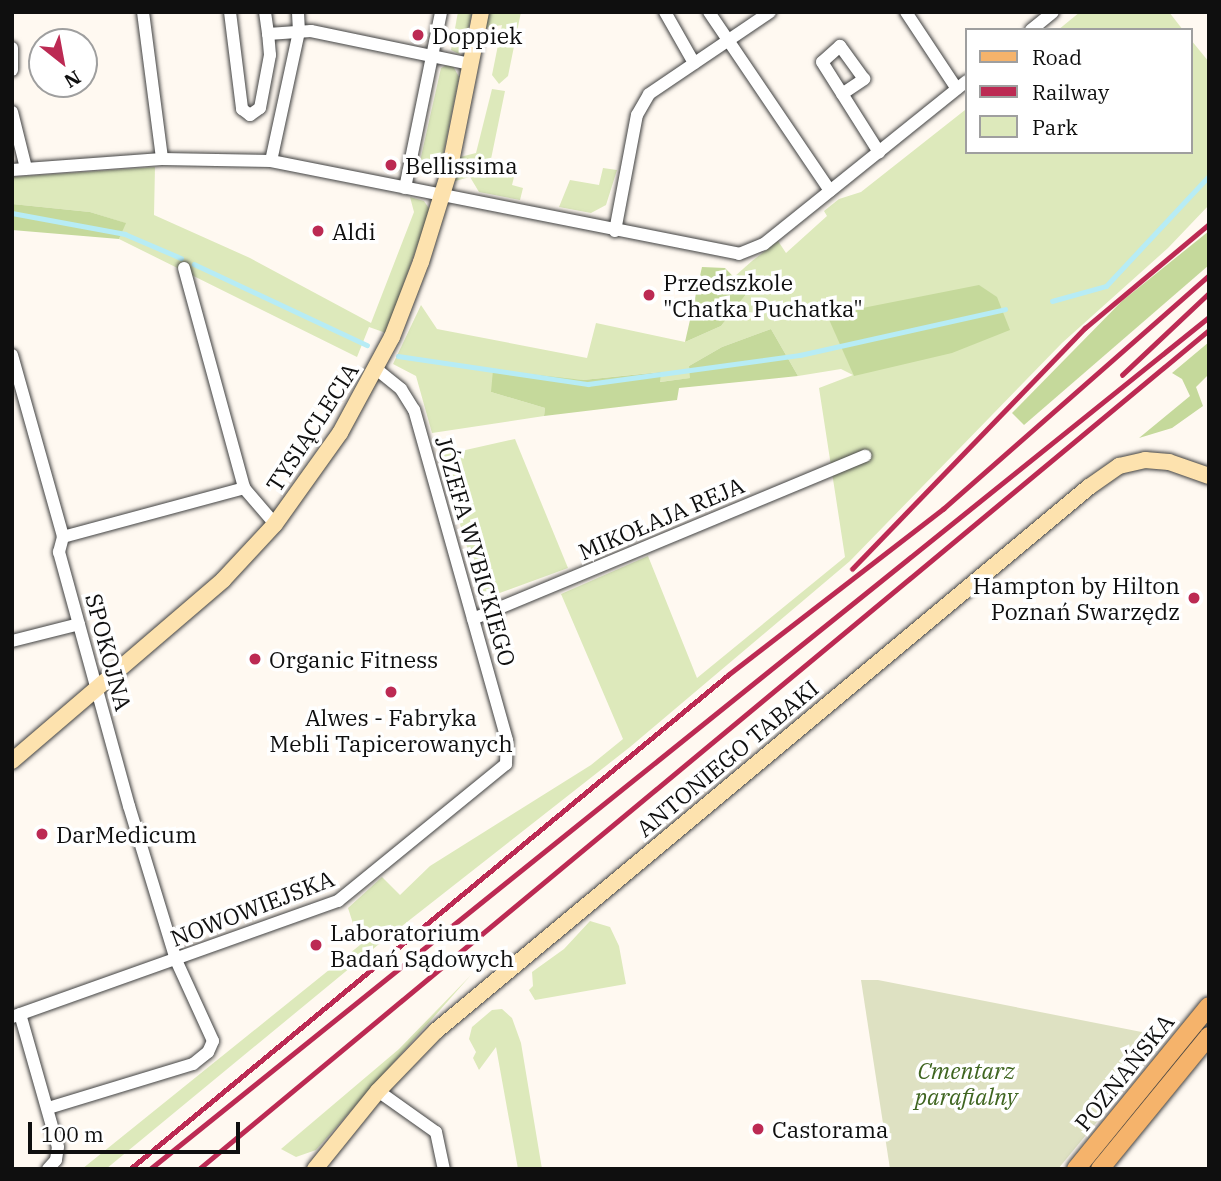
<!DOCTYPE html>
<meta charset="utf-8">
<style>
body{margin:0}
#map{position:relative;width:1221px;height:1181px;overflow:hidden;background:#fff9f1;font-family:"IBM Plex Serif",serif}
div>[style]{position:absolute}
.green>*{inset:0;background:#dde9bb}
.forest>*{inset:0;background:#c5d99b}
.cemetery>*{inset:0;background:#dee1c2}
.stream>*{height:4.5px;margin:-2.25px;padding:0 2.25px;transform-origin:2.25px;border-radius:2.25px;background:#b7ecf5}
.roads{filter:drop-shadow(0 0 2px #424242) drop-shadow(0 0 2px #424242)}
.street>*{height:12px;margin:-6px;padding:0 6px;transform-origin:6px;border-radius:6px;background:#fff}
.secondary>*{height:16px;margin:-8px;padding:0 8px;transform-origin:8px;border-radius:8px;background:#fde2ae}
.primary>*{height:18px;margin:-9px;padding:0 9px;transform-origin:9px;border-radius:9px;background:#f5b36b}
.rail>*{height:4.5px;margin:-2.25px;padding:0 2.25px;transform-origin:2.25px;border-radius:2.25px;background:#bc2a53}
.dots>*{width:19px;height:19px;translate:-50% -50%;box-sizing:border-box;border:4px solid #fff;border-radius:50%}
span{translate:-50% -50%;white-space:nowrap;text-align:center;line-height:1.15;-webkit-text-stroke:7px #fff;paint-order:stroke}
.poi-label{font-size:23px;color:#0f0f0f}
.left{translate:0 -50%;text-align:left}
.right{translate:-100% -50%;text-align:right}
.street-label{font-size:23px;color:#0f0f0f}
.park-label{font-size:23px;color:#3f6520;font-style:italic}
.frame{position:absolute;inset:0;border:14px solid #0f0f0f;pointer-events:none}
.legend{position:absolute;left:965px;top:28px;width:228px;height:126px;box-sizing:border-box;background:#fff;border:2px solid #9f9f9f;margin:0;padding:9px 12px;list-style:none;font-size:21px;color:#0f0f0f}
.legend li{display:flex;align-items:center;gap:14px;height:35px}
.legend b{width:35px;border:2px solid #9f9f9f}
.north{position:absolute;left:28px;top:28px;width:70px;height:70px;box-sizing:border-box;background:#fff;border:2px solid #9f9f9f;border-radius:50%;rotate:149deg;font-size:19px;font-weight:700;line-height:28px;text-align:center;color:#0f0f0f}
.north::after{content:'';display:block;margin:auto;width:24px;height:32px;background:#bc2a53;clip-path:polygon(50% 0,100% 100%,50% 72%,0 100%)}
.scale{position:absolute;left:28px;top:1122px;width:212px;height:32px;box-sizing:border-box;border:4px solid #0f0f0f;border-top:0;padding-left:9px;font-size:21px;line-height:24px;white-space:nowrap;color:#0f0f0f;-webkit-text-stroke:5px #fff;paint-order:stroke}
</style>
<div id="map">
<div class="green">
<div style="clip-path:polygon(458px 12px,472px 12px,464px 49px,459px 54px,451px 50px)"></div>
<div style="clip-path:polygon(489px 12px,521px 12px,508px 76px,499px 84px,492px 75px,502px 25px,485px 28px)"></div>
<div style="clip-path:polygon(1080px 12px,1169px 12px,1183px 30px,1058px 30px)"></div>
<div style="clip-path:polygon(1191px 40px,1209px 62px,1209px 205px,1168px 248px,1062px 343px,850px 561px,630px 747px,379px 944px,106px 1169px,82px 1169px,360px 945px,348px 908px,382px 877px,400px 895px,430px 866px,591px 765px,623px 739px,561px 594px,648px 556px,697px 678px,845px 557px,819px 388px,853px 375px,841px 369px,798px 376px,771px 329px,722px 347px,689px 366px,691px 378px,659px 382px,660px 372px,583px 380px,547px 378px,491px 392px,545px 408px,544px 416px,432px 433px,416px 376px,393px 364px,421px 305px,437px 329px,587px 358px,596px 323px,685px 342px,721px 326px,748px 292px,734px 277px,752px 261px,778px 241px,786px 253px,827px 216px,824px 211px,839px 199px,861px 192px,965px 110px,967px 102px,967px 152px,1191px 152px)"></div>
<div style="clip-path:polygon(447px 65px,453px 66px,459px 77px,440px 170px,423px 175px,418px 170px,441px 68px)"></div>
<div style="clip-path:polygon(492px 89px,505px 91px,491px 159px,517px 165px,512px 185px,523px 188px,520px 200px,479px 192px,470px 177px,455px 181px,460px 157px,476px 153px)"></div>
<div style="clip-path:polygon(155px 167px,154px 215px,250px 258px,371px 323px,414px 212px,410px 197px,424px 201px,430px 210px,386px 333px,369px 327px,357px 357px,119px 239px,125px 223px,90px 212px,12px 204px,12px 177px)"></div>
<div style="clip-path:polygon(603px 168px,617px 170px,606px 205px,591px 213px,559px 207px,570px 180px,599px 185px)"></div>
<div style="clip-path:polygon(515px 439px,568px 568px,483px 599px,439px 456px)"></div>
<div style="clip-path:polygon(590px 921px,610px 927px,619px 946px,626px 984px,535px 1000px,529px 990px,533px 986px,532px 972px,564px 949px)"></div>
<div style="clip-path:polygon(471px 975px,316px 1150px,296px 1157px,281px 1149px,399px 1049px)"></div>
<div style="clip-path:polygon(502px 1009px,512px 1018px,521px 1043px,542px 1169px,518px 1169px,496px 1047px,479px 1070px,473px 1058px,476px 1052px,469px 1039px,472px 1027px,492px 1010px)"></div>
</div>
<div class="forest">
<div style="clip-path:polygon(12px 204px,90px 212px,126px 223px,119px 239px,12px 230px)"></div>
<div style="clip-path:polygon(1209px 231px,1209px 265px,1024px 425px,1012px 413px,1122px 301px)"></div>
<div style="clip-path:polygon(702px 267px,725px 268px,748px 292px,721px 326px,685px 342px)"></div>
<div style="clip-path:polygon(979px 285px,997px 297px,1010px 330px,952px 353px,854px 376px,827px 315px)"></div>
<div style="clip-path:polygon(771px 329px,798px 376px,679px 388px,677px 400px,544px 416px,545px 408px,491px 392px,493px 370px,583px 380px,661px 372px,660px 382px,690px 378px,689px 366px,722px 347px)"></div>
<div style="clip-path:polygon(1209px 342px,1209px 374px,1196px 387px,1203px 406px,1172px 428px,1139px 438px,1190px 396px,1182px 379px,1172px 373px)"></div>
</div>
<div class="cemetery">
<div style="clip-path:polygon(861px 980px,878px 980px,1167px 1037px,1058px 1169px,890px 1169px)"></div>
</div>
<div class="stream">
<div style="left:12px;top:213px;width:115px;rotate:10.5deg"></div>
<div style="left:125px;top:234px;width:61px;rotate:23.2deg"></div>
<div style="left:194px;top:264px;width:191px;rotate:25.1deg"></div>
<div style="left:1052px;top:301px;width:56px;rotate:-15.5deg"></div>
<div style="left:1106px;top:286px;width:151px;rotate:-46.9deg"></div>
<div style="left:398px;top:356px;width:192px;rotate:8.4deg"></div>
<div style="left:588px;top:384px;width:214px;rotate:-7.8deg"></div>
<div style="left:800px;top:355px;width:210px;rotate:-12.6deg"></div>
</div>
<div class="roads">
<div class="street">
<div style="left:143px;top:12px;width:148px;rotate:82.6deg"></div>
<div style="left:230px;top:12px;width:98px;rotate:82.9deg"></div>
<div style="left:242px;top:109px;width:10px;rotate:37deg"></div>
<div style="left:250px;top:115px;width:12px;rotate:-35deg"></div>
<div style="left:260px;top:108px;width:54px;rotate:-79.3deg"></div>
<div style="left:270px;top:55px;width:21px;rotate:-95deg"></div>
<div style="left:268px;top:34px;width:43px;rotate:-4deg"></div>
<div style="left:311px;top:31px;width:162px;rotate:11.7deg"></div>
<div style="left:265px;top:12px;width:22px;rotate:82deg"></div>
<div style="left:665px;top:12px;width:59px;rotate:60.4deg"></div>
<div style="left:709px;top:12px;width:216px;rotate:55.9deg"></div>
<div style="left:906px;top:12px;width:92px;rotate:56.5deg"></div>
<div style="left:1031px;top:30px;width:28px;rotate:-39deg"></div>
<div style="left:12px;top:48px;width:22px;rotate:90deg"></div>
<div style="left:842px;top:94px;width:27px;rotate:-34deg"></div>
<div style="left:864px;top:79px;width:41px;rotate:-126deg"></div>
<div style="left:840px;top:46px;width:24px;rotate:138deg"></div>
<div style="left:822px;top:62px;width:107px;rotate:57.7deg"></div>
<div style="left:12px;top:112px;width:58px;rotate:76deg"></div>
<div style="left:271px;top:161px;width:132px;rotate:-77.8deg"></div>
<div style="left:299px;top:32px;width:20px;rotate:-93deg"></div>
<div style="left:12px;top:170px;width:150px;rotate:-4.2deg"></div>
<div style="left:162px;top:159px;width:109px;rotate:1.1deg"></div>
<div style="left:271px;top:161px;width:477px;rotate:11.2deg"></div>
<div style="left:739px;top:254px;width:27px;rotate:-22deg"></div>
<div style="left:764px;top:244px;width:260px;rotate:-38.8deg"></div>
<div style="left:405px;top:188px;width:180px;rotate:-78.4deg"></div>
<div style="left:615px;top:231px;width:118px;rotate:-79.3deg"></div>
<div style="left:637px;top:115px;width:24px;rotate:-60deg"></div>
<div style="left:649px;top:94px;width:146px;rotate:-34.1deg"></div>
<div style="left:184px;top:268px;width:228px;rotate:74.7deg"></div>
<div style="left:244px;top:488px;width:48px;rotate:49.3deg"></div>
<div style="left:12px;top:355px;width:189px;rotate:74.3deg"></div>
<div style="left:63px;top:537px;width:16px;rotate:105deg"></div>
<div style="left:59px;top:552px;width:263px;rotate:74.6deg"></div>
<div style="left:129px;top:806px;width:161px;rotate:73deg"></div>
<div style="left:176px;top:960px;width:89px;rotate:65.4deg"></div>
<div style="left:213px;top:1041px;width:12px;rotate:114deg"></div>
<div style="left:208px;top:1052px;width:19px;rotate:141deg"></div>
<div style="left:193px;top:1064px;width:152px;rotate:163.1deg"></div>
<div style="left:63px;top:537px;width:188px;rotate:-15.1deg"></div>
<div style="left:473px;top:619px;width:425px;rotate:-22.6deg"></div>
<div style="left:12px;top:641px;width:69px;rotate:-14.2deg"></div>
<div style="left:20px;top:1014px;width:138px;rotate:74.1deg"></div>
<div style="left:58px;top:1147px;width:13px;rotate:99deg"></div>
<div style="left:56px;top:1160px;width:12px;rotate:132deg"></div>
<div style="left:12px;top:1017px;width:346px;rotate:-19.6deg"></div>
<div style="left:338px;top:901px;width:217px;rotate:-39.2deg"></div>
<div style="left:506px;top:764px;width:24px;rotate:-88deg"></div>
<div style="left:507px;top:740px;width:343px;rotate:-105.7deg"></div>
<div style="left:414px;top:410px;width:25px;rotate:-122deg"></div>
<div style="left:401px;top:389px;width:32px;rotate:-141deg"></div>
<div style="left:378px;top:1091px;width:71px;rotate:35.3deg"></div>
<div style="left:436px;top:1132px;width:38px;rotate:78deg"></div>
</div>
<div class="secondary">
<div style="left:12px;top:761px;width:278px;rotate:-40.6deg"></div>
<div style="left:223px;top:580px;width:76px;rotate:-47.1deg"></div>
<div style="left:275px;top:524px;width:112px;rotate:-54.5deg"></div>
<div style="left:340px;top:433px;width:109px;rotate:-61.6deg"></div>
<div style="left:392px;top:337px;width:80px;rotate:-68.9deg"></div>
<div style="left:421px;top:262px;width:94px;rotate:-72.7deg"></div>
<div style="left:449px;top:172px;width:163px;rotate:-78.7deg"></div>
<div style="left:315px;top:1169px;width:100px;rotate:-51.1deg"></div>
<div style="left:378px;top:1091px;width:83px;rotate:-46deg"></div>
<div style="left:436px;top:1031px;width:850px;rotate:-39.8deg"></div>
<div style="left:1089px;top:487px;width:37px;rotate:-35deg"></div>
<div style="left:1119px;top:466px;width:27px;rotate:-13deg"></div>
<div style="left:1145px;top:460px;width:24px;rotate:5deg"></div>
<div style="left:1169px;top:462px;width:42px;rotate:19.3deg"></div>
</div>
<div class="primary">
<div style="left:1076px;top:1169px;width:210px;rotate:-50.8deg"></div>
<div style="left:1100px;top:1169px;width:172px;rotate:-50.7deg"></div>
</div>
</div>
<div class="rail">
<div style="left:1122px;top:375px;width:120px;rotate:-43.3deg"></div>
<div style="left:852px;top:569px;width:335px;rotate:-46deg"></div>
<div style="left:1085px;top:328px;width:162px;rotate:-40deg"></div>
<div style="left:130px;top:1169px;width:776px;rotate:-39.56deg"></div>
<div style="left:728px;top:675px;width:272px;rotate:-37.7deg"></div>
<div style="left:943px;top:509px;width:354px;rotate:-41.3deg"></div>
<div style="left:150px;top:1169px;width:1359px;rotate:-38.82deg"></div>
<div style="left:199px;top:1169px;width:1313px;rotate:-39.72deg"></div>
</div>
<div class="dots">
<div style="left:418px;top:35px;background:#bc2a53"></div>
<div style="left:391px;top:165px;background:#bc2a53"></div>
<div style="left:318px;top:231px;background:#bc2a53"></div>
<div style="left:649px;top:295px;background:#bc2a53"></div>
<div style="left:1194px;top:598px;background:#bc2a53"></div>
<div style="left:255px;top:659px;background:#bc2a53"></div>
<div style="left:391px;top:692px;background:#bc2a53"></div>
<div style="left:42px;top:834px;background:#bc2a53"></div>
<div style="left:316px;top:945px;background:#bc2a53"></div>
<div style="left:758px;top:1129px;background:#bc2a53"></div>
</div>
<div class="poi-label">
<span class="left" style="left:432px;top:35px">Doppiek</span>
<span class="left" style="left:405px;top:165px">Bellissima</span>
<span class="left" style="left:332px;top:231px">Aldi</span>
<span class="left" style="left:663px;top:295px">Przedszkole<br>"Chatka Puchatka"</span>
<span class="right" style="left:1180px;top:598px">Hampton by Hilton<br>Poznań Swarzędz</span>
<span class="left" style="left:269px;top:659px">Organic Fitness</span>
<span style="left:391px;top:730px">Alwes - Fabryka<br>Mebli Tapicerowanych</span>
<span class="left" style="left:56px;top:834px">DarMedicum</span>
<span class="left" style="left:330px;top:945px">Laboratorium<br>Badań Sądowych</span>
<span class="left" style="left:772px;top:1129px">Castorama</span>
</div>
<div class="street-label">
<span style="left:312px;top:427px;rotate:-57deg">TYSIĄCLECIA</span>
<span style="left:661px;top:518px;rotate:-23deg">MIKOŁAJA REJA</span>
<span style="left:476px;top:551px;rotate:74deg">JÓZEFA WYBICKIEGO</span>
<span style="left:109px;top:652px;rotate:75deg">SPOKOJNA</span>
<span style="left:727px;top:758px;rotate:-40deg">ANTONIEGO TABAKI</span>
<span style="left:252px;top:908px;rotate:-21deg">NOWOWIEJSKA</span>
<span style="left:1124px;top:1072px;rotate:-51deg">POZNAŃSKA</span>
</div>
<div class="park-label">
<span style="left:966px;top:1083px">Cmentarz<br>parafialny</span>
</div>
<div class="frame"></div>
<ul class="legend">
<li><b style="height:9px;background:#f5b36b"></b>Road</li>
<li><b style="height:9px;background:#bc2a53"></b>Railway</li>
<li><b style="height:19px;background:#dde9bb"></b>Park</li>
</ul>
<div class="north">N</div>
<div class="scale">100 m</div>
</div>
